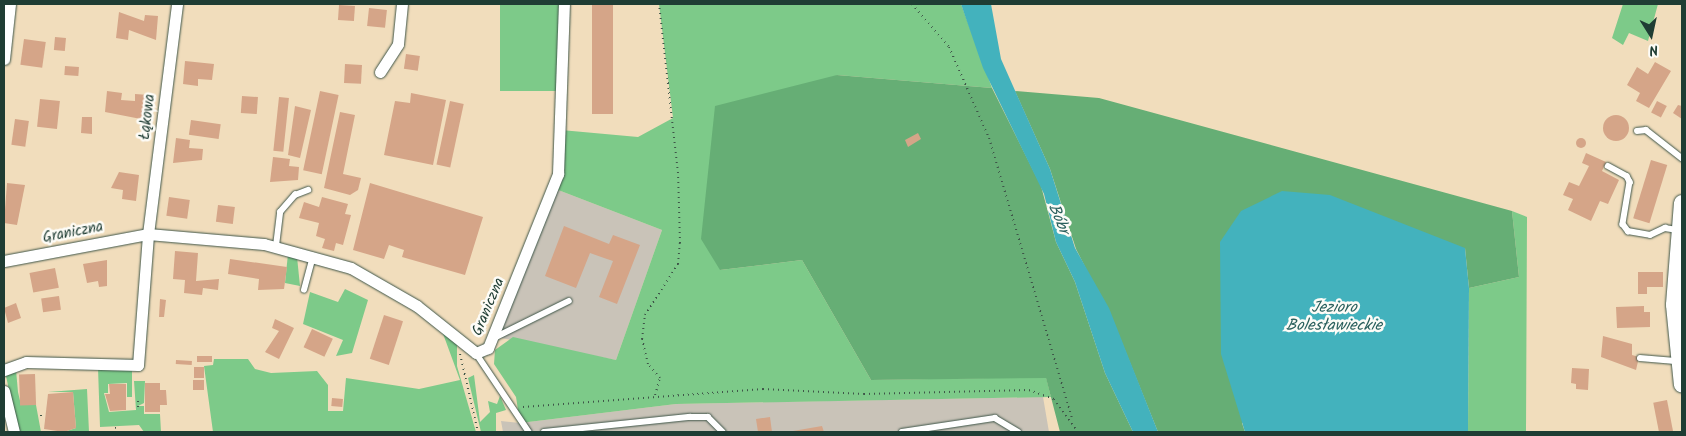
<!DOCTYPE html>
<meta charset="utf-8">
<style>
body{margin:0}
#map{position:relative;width:1686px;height:436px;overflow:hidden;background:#f1ddbc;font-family:Kalam,sans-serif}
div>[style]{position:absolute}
.industrial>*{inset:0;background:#c9c3b8}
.green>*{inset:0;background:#7dca89;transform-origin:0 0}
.forest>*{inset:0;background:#66ae75}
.water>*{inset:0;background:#43b2bd}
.building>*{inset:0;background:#d5a588;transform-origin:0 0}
.round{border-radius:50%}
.path>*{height:2px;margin-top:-1px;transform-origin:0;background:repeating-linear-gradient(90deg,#3e5548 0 1px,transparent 0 5px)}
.roads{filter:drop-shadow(0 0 1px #3e5548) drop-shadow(0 0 1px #3e5548)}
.lane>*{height:5.5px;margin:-2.75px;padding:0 2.75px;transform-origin:2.75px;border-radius:2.75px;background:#fff}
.street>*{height:11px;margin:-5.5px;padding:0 5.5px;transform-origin:5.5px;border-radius:5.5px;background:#fff}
.secondary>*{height:16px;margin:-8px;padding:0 8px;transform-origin:8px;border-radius:8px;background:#fff}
span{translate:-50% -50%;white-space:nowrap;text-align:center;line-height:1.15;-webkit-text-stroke:5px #fdfcf7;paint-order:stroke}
.street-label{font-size:15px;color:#1f3d34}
.water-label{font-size:16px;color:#2a605d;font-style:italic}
.frame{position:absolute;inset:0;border:5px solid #1f3d34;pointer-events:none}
.north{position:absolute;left:1626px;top:10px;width:50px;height:50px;-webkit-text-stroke:4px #fdfcf7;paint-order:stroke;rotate:170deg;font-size:14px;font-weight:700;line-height:20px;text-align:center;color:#1f3d34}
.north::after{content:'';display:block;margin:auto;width:18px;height:22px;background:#1f3d34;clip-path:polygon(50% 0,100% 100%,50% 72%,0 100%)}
</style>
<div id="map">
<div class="industrial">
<div style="clip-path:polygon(553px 188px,662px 230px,616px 360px,496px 337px)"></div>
<div style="clip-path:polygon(1043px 397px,1049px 432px,503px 432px,501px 421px,520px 423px,676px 404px)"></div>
</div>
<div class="green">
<div style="left:500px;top:4px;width:64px;height:87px"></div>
<div style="clip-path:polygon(659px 4px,961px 4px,992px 88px,837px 75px,720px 270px,802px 260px,871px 380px,1046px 377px,1051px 397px,676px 404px,520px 423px,516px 397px,494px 364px,495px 350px,513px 337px,616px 360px,662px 230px,553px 188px,561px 130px,638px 137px,673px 118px)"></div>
<div style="clip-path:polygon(1623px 4px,1658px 4px,1648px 41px,1629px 33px,1623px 45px,1612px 38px)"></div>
<div style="clip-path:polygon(1512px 211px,1527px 217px,1526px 432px,1468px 432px,1469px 288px,1519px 277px)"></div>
<div style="clip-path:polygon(288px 254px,297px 257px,300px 286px,285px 283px)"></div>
<div style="clip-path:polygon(345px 289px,368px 300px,352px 353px,336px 356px,343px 340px,303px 324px,310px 292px,338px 302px)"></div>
<div style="clip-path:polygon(442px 331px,457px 344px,457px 366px,476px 432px,213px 432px,204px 366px,213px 365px,214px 359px,248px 359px,255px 369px,271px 373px,317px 371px,328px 385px,328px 411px,343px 411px,346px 378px,419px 389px,460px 380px)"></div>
<div style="clip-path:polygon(36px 366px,16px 370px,18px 392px,21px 405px,36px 405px,41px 432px,18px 432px,6px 376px,12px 368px)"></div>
<div style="clip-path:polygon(98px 368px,132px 370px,132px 397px,127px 397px,127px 383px,108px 384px,108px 393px,104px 393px,109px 412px,136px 410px,134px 381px,145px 381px,144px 403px,138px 406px,144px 406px,144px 414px,160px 414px,161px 432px,144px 432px,139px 425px,100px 427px)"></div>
<div style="clip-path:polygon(474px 375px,480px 422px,490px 412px,488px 401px,497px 404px,500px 396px,506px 410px,496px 413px,496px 432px,481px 432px,468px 378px)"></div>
<div style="clip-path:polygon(87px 389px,89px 432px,64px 432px,76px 428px,73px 392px,48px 392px)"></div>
</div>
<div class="forest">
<div style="clip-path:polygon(837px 75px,992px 88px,1041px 186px,1056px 242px,1075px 282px,1105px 373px,1133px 432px,1060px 432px,1046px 378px,871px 380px,802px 260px,720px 270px,701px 239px,715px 106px)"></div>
<div style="clip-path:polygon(1015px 91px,1099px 98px,1512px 211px,1519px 277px,1469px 288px,1465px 248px,1242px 423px,1245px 432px,1158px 432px,1116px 328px,1076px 249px,1050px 169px)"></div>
</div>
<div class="water">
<div style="clip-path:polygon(961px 4px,991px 4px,1001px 59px,1050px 169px,1075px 248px,1109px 308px,1158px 432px,1133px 432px,1105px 373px,1075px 282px,1056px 242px,1044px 194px,983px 68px)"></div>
<div style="clip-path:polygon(1282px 191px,1330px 195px,1465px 248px,1469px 288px,1468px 432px,1245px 432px,1221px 354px,1220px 242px,1241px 211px)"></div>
</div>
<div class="building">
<div style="left:592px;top:4px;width:21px;height:110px"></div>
<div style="left:339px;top:5px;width:16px;height:15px;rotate:4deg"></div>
<div style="left:369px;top:8px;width:18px;height:18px;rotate:6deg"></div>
<div style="clip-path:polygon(119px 12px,144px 21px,145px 15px,158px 16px,156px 40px,129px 30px,128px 40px,116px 38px)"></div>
<div style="left:55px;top:37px;width:11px;height:13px;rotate:5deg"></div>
<div style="left:24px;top:39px;width:22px;height:26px;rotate:8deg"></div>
<div style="left:406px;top:54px;width:14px;height:15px;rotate:8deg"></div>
<div style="clip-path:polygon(185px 61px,214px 64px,212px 80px,198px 79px,198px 86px,183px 84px)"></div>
<div style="clip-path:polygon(1655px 62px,1671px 71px,1649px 108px,1636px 101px,1640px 93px,1627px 85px,1637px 67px,1648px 74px)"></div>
<div style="left:345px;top:64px;width:17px;height:19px;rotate:3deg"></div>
<div style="left:65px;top:66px;width:14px;height:9px;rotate:4deg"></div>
<div style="clip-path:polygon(107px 91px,122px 93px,121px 100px,135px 101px,135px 94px,149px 95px,146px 120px,105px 112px)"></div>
<div style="left:320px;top:91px;width:19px;height:81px;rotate:12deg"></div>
<div style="clip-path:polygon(411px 93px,446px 100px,433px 165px,384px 155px,395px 101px,410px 103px)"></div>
<div style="left:242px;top:96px;width:16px;height:17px;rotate:4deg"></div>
<div style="left:279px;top:97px;width:10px;height:54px;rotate:6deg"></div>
<div style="left:40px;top:99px;width:20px;height:28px;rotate:6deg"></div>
<div style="left:450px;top:101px;width:14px;height:65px;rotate:12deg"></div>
<div style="left:1657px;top:101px;width:11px;height:13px;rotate:27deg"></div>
<div style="clip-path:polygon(1678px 105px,1682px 106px,1682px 119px,1673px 113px)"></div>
<div style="clip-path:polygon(295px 106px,311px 110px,300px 158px,288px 155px)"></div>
<div style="clip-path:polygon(340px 112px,355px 115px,343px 174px,361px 178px,358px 190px,350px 195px,324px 188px)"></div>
<div class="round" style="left:1603px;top:115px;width:26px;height:26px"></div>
<div style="clip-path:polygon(82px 117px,92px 117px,92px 134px,81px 133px)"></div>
<div style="left:15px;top:119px;width:14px;height:26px;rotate:8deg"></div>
<div style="left:191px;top:120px;width:30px;height:15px;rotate:8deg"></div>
<div style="clip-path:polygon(918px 133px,921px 139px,908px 147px,905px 140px)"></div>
<div style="clip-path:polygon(176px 138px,190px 140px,189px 148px,203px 149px,202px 160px,173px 163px)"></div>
<div class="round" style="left:1576px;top:138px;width:10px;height:10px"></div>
<div style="clip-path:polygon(1586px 153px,1606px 162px,1602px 171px,1619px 180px,1608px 204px,1600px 201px,1591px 221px,1568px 210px,1573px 199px,1563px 195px,1569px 182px,1579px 186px,1589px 166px,1582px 163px)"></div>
<div style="clip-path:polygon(273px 157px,290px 159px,289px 166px,299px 167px,298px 180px,270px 182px)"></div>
<div style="left:1651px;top:160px;width:17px;height:61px;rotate:17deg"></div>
<div style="clip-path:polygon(119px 172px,139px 175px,136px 201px,122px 199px,123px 190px,111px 188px)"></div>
<div style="clip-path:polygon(7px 183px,25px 185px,17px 225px,4px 223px)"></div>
<div style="clip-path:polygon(370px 183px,483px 217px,465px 275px,402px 257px,404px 250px,389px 245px,384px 259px,353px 250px)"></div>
<div style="left:169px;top:197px;width:21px;height:19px;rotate:8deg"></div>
<div style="clip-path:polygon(322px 197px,348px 204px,345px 214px,351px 215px,343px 245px,336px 243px,334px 251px,322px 248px,325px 239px,316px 236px,319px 223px,299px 218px,304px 202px,319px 207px)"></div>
<div style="left:218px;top:205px;width:17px;height:17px;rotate:7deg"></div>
<div style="clip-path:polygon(564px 226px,609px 244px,613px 235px,640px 245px,617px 304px,599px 297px,613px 261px,604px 258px,590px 253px,576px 288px,545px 276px)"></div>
<div style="clip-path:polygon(175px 251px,198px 253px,196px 281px,219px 279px,218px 290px,203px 288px,202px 295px,184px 293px,185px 280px,173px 279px)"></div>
<div style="clip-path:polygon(230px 259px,287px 267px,284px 289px,258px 290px,259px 279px,228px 274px)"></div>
<div style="clip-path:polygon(107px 260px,107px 286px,99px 287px,98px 281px,87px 283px,83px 264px)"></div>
<div style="left:55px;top:268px;width:20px;height:26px;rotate:79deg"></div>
<div style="clip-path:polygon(1638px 272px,1663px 272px,1663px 287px,1647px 287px,1647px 294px,1638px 294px)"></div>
<div style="left:59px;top:296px;width:14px;height:18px;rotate:82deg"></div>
<div style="clip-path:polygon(160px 299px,166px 300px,164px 317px,159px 317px)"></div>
<div style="clip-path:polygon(16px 303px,21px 318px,8px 323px,4px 308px)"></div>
<div style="clip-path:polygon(1644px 306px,1644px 312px,1650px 312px,1650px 327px,1617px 328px,1616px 307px)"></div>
<div style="left:384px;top:315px;width:20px;height:46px;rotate:18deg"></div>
<div style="clip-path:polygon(275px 319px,294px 328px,279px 359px,265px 352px,279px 331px,272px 328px)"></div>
<div style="left:312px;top:329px;width:23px;height:20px;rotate:25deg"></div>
<div style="clip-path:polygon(1603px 336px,1632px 344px,1632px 355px,1639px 357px,1636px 370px,1601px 357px)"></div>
<div style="left:197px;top:356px;width:15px;height:6px"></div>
<div style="left:176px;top:360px;width:16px;height:4px;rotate:4deg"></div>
<div style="left:194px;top:367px;width:10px;height:11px"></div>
<div style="clip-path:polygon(1572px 368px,1589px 369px,1588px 390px,1576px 389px,1576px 384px,1571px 383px)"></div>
<div style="left:35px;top:374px;width:31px;height:16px;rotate:88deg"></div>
<div style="left:204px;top:380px;width:10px;height:11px;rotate:90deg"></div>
<div style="clip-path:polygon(145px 383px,160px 383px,160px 390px,166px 390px,167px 405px,160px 405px,160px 412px,145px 412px)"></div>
<div style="clip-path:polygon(109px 384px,126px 384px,126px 410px,110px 411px,105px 394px,110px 394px)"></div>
<div style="clip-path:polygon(73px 392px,76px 428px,64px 432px,44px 429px,48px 394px)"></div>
<div style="left:332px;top:398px;width:11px;height:8px;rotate:5deg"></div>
<div style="left:1667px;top:400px;width:33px;height:14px;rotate:79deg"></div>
<div style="clip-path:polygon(770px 417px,772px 432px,758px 432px,756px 419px)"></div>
<div style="clip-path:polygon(822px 426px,824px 432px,793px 432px,793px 431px)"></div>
</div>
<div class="path">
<div style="left:912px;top:4px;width:57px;rotate:49.3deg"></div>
<div style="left:949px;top:47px;width:99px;rotate:66.3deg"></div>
<div style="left:989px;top:138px;width:293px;rotate:73.5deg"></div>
<div style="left:460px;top:354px;width:80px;rotate:77deg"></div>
<div style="left:655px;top:395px;width:18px;rotate:-74deg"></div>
<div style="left:660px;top:378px;width:18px;rotate:-131deg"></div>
<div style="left:648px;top:364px;width:26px;rotate:-103deg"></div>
<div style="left:642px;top:339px;width:24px;rotate:-83deg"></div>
<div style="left:645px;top:315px;width:61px;rotate:-57.1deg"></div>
<div style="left:678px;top:264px;width:21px;rotate:-85deg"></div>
<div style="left:680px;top:243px;width:70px;rotate:-91.6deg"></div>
<div style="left:678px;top:173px;width:170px;rotate:-96.4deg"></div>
<div style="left:138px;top:401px;width:6px;rotate:90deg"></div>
<div style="left:523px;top:407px;width:241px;rotate:-4.3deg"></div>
<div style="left:763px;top:389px;width:101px;rotate:2.8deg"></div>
<div style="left:864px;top:394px;width:165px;rotate:-1.4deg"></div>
<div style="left:1029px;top:390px;width:27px;rotate:20deg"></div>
<div style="left:1054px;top:399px;width:41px;rotate:54deg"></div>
<div style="left:41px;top:415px;width:2px;rotate:90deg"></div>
<div style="left:115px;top:428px;width:2px;rotate:-27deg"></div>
</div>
<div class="roads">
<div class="lane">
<div style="left:1637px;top:131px;width:9px;rotate:-6deg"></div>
<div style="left:1646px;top:130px;width:46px;rotate:37.9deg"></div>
<div style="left:1608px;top:166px;width:21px;rotate:28deg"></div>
<div style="left:1627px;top:176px;width:7px;rotate:63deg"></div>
<div style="left:1630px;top:182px;width:43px;rotate:99.5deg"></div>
<div style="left:1623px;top:224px;width:9px;rotate:54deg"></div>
<div style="left:1628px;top:231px;width:22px;rotate:10deg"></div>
<div style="left:1650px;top:235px;width:17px;rotate:-25deg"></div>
<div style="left:1665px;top:228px;width:13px;rotate:9deg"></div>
<div style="left:276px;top:246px;width:34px;rotate:-83deg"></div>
<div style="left:280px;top:212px;width:23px;rotate:-49deg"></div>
<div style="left:295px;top:195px;width:14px;rotate:-21deg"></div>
<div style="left:304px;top:290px;width:35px;rotate:-75deg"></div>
<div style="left:496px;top:337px;width:81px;rotate:-26.3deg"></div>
<div style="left:476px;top:353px;width:95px;rotate:56.1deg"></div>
<div style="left:1640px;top:358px;width:38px;rotate:5deg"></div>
<div style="left:544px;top:432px;width:147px;rotate:-5.9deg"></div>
<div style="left:690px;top:417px;width:18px"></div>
<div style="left:708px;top:417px;width:21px;rotate:45deg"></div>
<div style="left:902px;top:432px;width:94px;rotate:-8.6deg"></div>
<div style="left:995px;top:418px;width:27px;rotate:31deg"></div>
</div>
<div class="street">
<div style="left:4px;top:59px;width:55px;rotate:-83.8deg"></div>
<div style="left:380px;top:72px;width:33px;rotate:-57deg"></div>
<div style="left:398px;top:44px;width:40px;rotate:-84.3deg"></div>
<div style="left:4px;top:261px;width:147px;rotate:-10.6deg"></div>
<div style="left:148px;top:234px;width:116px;rotate:4.9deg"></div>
<div style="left:264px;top:244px;width:90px;rotate:15.4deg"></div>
<div style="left:351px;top:268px;width:76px;rotate:29.9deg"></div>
<div style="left:417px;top:306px;width:75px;rotate:38.5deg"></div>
<div style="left:476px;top:353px;width:13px;rotate:-23deg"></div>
<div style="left:488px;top:348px;width:188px;rotate:-68.1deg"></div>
<div style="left:558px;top:174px;width:170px;rotate:-88deg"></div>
<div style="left:4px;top:370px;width:23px;rotate:-20deg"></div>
<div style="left:26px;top:362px;width:112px;rotate:1.5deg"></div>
<div style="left:138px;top:365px;width:131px;rotate:-85.6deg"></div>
<div style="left:148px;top:234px;width:232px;rotate:-82.8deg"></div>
<div style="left:4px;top:391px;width:42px;rotate:76.3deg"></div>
</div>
<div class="secondary">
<div style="left:1682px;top:203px;width:102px;rotate:94.5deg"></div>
<div style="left:1674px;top:305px;width:80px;rotate:84.3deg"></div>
</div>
</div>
<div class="street-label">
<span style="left:148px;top:117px;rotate:-83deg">Łąkowa</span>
<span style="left:73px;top:233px;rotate:-11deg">Graniczna</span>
<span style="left:489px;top:307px;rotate:-67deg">Graniczna</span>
</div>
<div class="water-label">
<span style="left:1058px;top:219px;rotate:67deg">Bóbr</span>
<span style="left:1334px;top:317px">Jezioro<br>Bolesławieckie</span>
</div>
<div class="frame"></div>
<div class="north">N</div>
</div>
